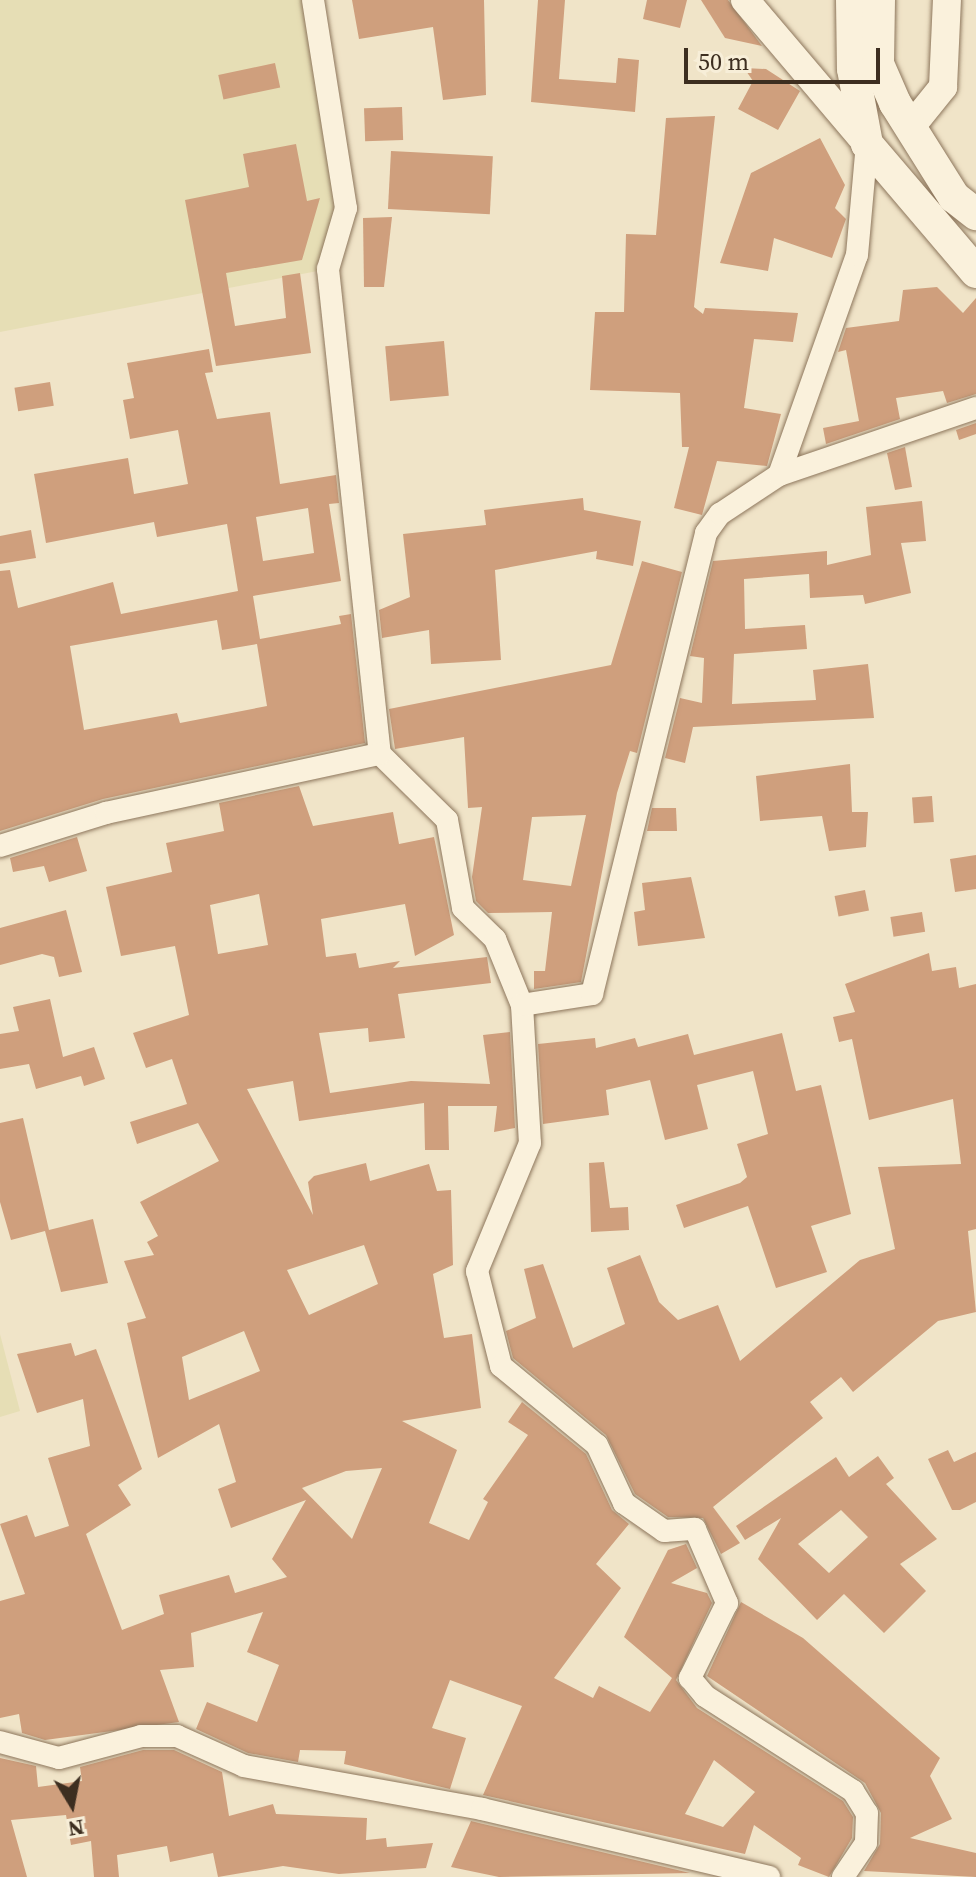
<!DOCTYPE html>
<style>
body{margin:0}
#map{position:relative;width:976px;height:1877px;overflow:hidden;background:#f0e4c8;font-family:"Source Serif 4",serif}
div>[style]{position:absolute}
.farmland>*{inset:0;background:#e6deb5}
.building>*{inset:0;background:#cf9f7d;transform-origin:0 0}
.roads{filter:drop-shadow(0 0 2px #8d765c) drop-shadow(0 0 2px #8d765c)}
.minor>*{height:22px;margin:-11px;padding:0 11px;transform-origin:11px;border-radius:11px;background:#faf1dc}
.tertiary>*{height:28px;margin:-14px;padding:0 14px;transform-origin:14px;border-radius:14px;background:#faf1dc}
.secondary>*{height:32px;margin:-16px;padding:0 16px;transform-origin:16px;border-radius:16px;background:#faf1dc}
span{translate:-50% -50%;white-space:nowrap;text-align:center;line-height:1.15;-webkit-text-stroke:7px #f7eed8;paint-order:stroke}
.north{position:absolute;left:32px;top:1765px;width:80px;height:80px;-webkit-text-stroke:6px #f7eed8;paint-order:stroke;rotate:170deg;font-size:22px;font-weight:700;line-height:32px;text-align:center;color:#3d2e20}
.north::after{content:'';display:block;margin:auto;width:28px;height:36px;background:#3d2e20;clip-path:polygon(50% 0,100% 100%,50% 72%,0 100%)}
.scale{position:absolute;left:684px;top:48px;width:196px;height:36px;box-sizing:border-box;border:4px solid #3d2e20;border-top:0;padding-left:10px;font-size:24px;line-height:28px;white-space:nowrap;color:#3d2e20;-webkit-text-stroke:6px #f7eed8;paint-order:stroke}
</style>
<div id="map">
<div class="farmland">
<div style="clip-path:polygon(0 0,313px 0,346px 208px,328px 269px,0 332px)"></div>
<div style="clip-path:polygon(0 1334px,20px 1411px,0 1417px)"></div>
</div>
<div class="building">
<div style="clip-path:polygon(352px 0,484px 0,486px 95px,443px 100px,433px 27px,359px 39px)"></div>
<div style="clip-path:polygon(538px 0,565px 0,559px 79px,616px 83px,618px 58px,639px 60px,635px 112px,531px 102px)"></div>
<div style="clip-path:polygon(647px 0,687px 0,680px 28px,643px 19px)"></div>
<div style="clip-path:polygon(701px 0,728px 0,762px 46px,725px 38px)"></div>
<div style="left:275px;top:63px;width:25px;height:58px;rotate:78deg"></div>
<div style="clip-path:polygon(744px 68px,766px 69px,800px 91px,778px 130px,738px 109px,753px 81px)"></div>
<div style="left:402px;top:107px;width:33px;height:38px;rotate:88deg"></div>
<div style="clip-path:polygon(715px 116px,694px 307px,703px 314px,705px 308px,798px 313px,793px 342px,754px 339px,744px 408px,781px 414px,767px 466px,717px 461px,702px 515px,674px 508px,689px 447px,682px 447px,680px 393px,590px 390px,595px 312px,624px 312px,626px 234px,656px 235px,666px 118px)"></div>
<div style="clip-path:polygon(820px 138px,845px 185px,835px 208px,846px 219px,832px 258px,774px 238px,768px 271px,720px 263px,751px 173px)"></div>
<div style="clip-path:polygon(296px 144px,307px 201px,320px 198px,302px 260px,226px 273px,235px 326px,286px 318px,282px 276px,300px 273px,311px 353px,216px 366px,185px 200px,249px 187px,243px 154px)"></div>
<div style="left:391px;top:151px;width:102px;height:58px;rotate:3deg"></div>
<div style="clip-path:polygon(392px 217px,384px 287px,364px 287px,363px 218px)"></div>
<div style="clip-path:polygon(937px 287px,963px 313px,976px 298px,976px 394px,947px 403px,943px 391px,896px 398px,900px 419px,826px 444px,823px 428px,859px 421px,846px 350px,838px 352px,846px 328px,899px 321px,903px 290px)"></div>
<div style="left:444px;top:341px;width:55px;height:59px;rotate:85deg"></div>
<div style="clip-path:polygon(evenodd,209px 349px,213px 372px,205px 373px,217px 419px,270px 412px,280px 484px,336px 475px,339px 503px,329px 504px,341px 581px,253px 596px,260px 639px,341px 624px,339px 616px,351px 614px,365px 743px,103px 799px,0 831px,0 571px,10px 570px,18px 608px,113px 582px,121px 614px,238px 591px,227px 524px,157px 537px,154px 522px,46px 543px,34px 474px,128px 458px,134px 494px,188px 484px,178px 430px,130px 439px,123px 400px,134px 398px,127px 363px,209px 349px,308px 508px,314px 553px,263px 561px,256px 517px,308px 508px,209px 349px,217px 620px,222px 650px,257px 644px,267px 706px,180px 723px,177px 713px,84px 730px,70px 646px,217px 620px)"></div>
<div style="left:50px;top:382px;width:24px;height:36px;rotate:81deg"></div>
<div style="clip-path:polygon(976px 423px,976px 434px,959px 440px,956px 430px)"></div>
<div style="clip-path:polygon(905px 447px,912px 487px,895px 490px,887px 453px)"></div>
<div style="clip-path:polygon(583px 498px,584px 510px,641px 521px,633px 566px,596px 559px,597px 551px,495px 570px,501px 660px,431px 664px,429px 630px,382px 638px,379px 610px,410px 597px,403px 534px,486px 525px,484px 510px)"></div>
<div style="clip-path:polygon(922px 501px,926px 541px,901px 543px,911px 593px,865px 604px,863px 595px,810px 598px,809px 574px,744px 579px,745px 629px,805px 625px,807px 649px,734px 654px,732px 704px,816px 700px,813px 670px,868px 664px,874px 718px,693px 727px,685px 763px,665px 758px,680px 698px,702px 703px,704px 658px,690px 656px,713px 561px,827px 551px,827px 565px,871px 555px,866px 507px)"></div>
<div style="clip-path:polygon(31px 530px,36px 558px,0 564px,0 536px)"></div>
<div style="clip-path:polygon(evenodd,642px 561px,682px 572px,637px 753px,630px 751px,617px 793px,581px 982px,534px 989px,534px 971px,545px 971px,552px 912px,488px 913px,476px 901px,472px 877px,482px 807px,468px 808px,464px 737px,395px 749px,389px 709px,611px 665px,642px 561px,586px 815px,571px 886px,523px 880px,532px 817px,586px 815px)"></div>
<div style="clip-path:polygon(850px 764px,852px 812px,868px 812px,866px 847px,829px 851px,822px 816px,760px 821px,756px 776px)"></div>
<div style="clip-path:polygon(evenodd,299px 786px,313px 826px,393px 812px,399px 844px,434px 837px,454px 935px,415px 956px,405px 904px,321px 919px,326px 957px,356px 953px,359px 968px,400px 961px,393px 968px,487px 957px,491px 983px,398px 994px,405px 1038px,369px 1042px,368px 1028px,319px 1033px,330px 1093px,411px 1081px,490px 1084px,483px 1035px,510px 1032px,515px 1128px,494px 1132px,497px 1106px,448px 1106px,449px 1150px,425px 1150px,424px 1103px,299px 1121px,293px 1081px,247px 1089px,313px 1215px,308px 1182px,314px 1176px,366px 1163px,370px 1181px,429px 1164px,437px 1191px,451px 1190px,453px 1265px,433px 1274px,444px 1338px,472px 1334px,481px 1408px,402px 1421px,457px 1450px,429px 1523px,469px 1540px,488px 1502px,483px 1499px,528px 1435px,508px 1422px,522px 1402px,586px 1454px,612px 1510px,629px 1524px,596px 1564px,621px 1588px,554px 1678px,593px 1698px,599px 1686px,650px 1712px,672px 1678px,624px 1637px,668px 1550px,686px 1544px,697px 1568px,671px 1583px,707px 1593px,712px 1603px,676px 1680px,697px 1708px,843px 1801px,853px 1817px,852px 1838px,829px 1877px,798px 1865px,801px 1858px,754px 1825px,745px 1854px,483px 1795px,522px 1706px,450px 1680px,432px 1728px,466px 1738px,450px 1789px,344px 1764px,346px 1751px,300px 1750px,298px 1762px,248px 1753px,196px 1729px,207px 1702px,257px 1722px,279px 1665px,247px 1652px,263px 1612px,191px 1633px,194px 1667px,160px 1670px,179px 1722px,45px 1740px,22px 1733px,19px 1714px,0 1718px,0 1601px,25px 1594px,0 1524px,27px 1515px,35px 1537px,69px 1526px,48px 1458px,90px 1446px,83px 1399px,37px 1413px,17px 1354px,71px 1343px,75px 1356px,96px 1349px,142px 1469px,118px 1485px,131px 1505px,86px 1534px,122px 1630px,164px 1614px,159px 1595px,229px 1575px,235px 1593px,287px 1577px,272px 1559px,306px 1500px,231px 1528px,218px 1489px,236px 1482px,219px 1424px,158px 1458px,127px 1323px,146px 1318px,124px 1261px,154px 1255px,147px 1242px,158px 1236px,140px 1202px,219px 1161px,198px 1123px,137px 1144px,130px 1122px,187px 1104px,172px 1059px,146px 1068px,133px 1033px,189px 1015px,175px 946px,121px 956px,106px 887px,172px 872px,166px 843px,224px 831px,219px 803px,299px 786px,259px 894px,268px 945px,218px 954px,210px 905px,259px 894px,299px 786px,364px 1245px,378px 1284px,309px 1315px,287px 1270px,364px 1245px,299px 786px,244px 1331px,260px 1371px,189px 1400px,182px 1357px,244px 1331px,299px 786px,382px 1468px,352px 1539px,302px 1488px,346px 1471px,382px 1468px,299px 786px,714px 1760px,755px 1792px,723px 1827px,685px 1814px,714px 1760px)"></div>
<div style="left:932px;top:796px;width:26px;height:20px;rotate:86deg"></div>
<div style="clip-path:polygon(652px 808px,676px 808px,677px 831px,647px 831px)"></div>
<div style="clip-path:polygon(77px 837px,87px 871px,49px 882px,44px 866px,13px 872px,10px 858px)"></div>
<div style="clip-path:polygon(976px 855px,976px 889px,955px 892px,950px 859px)"></div>
<div style="clip-path:polygon(691px 877px,705px 938px,638px 946px,634px 912px,645px 910px,642px 883px)"></div>
<div style="left:865px;top:890px;width:21px;height:31px;rotate:79deg"></div>
<div style="clip-path:polygon(66px 910px,82px 972px,59px 977px,54px 957px,42px 954px,0 965px,0 928px)"></div>
<div style="left:922px;top:912px;width:20px;height:32px;rotate:81deg"></div>
<div style="clip-path:polygon(929px 953px,932px 971px,956px 967px,959px 988px,976px 984px,976px 1229px,968px 1231px,976px 1312px,938px 1321px,853px 1392px,841px 1377px,810px 1402px,823px 1418px,713px 1507px,740px 1543px,721px 1554px,703px 1518px,668px 1517px,635px 1494px,606px 1435px,513px 1358px,506px 1331px,536px 1318px,524px 1269px,543px 1264px,573px 1348px,625px 1324px,607px 1268px,640px 1255px,659px 1302px,678px 1320px,718px 1305px,740px 1361px,860px 1260px,895px 1249px,878px 1167px,961px 1164px,953px 1099px,869px 1120px,852px 1039px,839px 1042px,833px 1017px,855px 1012px,845px 984px)"></div>
<div style="clip-path:polygon(50px 999px,63px 1057px,94px 1047px,105px 1079px,84px 1086px,81px 1076px,36px 1089px,29px 1064px,0 1069px,0 1034px,19px 1031px,13px 1007px)"></div>
<div style="clip-path:polygon(782px 1033px,796px 1091px,821px 1085px,851px 1214px,811px 1226px,827px 1272px,776px 1288px,748px 1206px,684px 1228px,676px 1205px,740px 1183px,747px 1177px,737px 1144px,768px 1134px,753px 1071px,697px 1085px,708px 1129px,665px 1140px,650px 1080px,606px 1090px,609px 1115px,543px 1124px,538px 1044px,595px 1038px,596px 1048px,635px 1038px,638px 1047px,688px 1034px,694px 1055px)"></div>
<div style="clip-path:polygon(23px 1118px,49px 1230px,93px 1219px,108px 1283px,61px 1292px,45px 1231px,11px 1240px,0 1202px,0 1123px)"></div>
<div style="clip-path:polygon(604px 1162px,610px 1208px,628px 1207px,629px 1230px,591px 1232px,589px 1163px)"></div>
<div style="clip-path:polygon(948px 1450px,954px 1462px,976px 1452px,976px 1502px,960px 1510px,952px 1510px,928px 1459px)"></div>
<div style="clip-path:polygon(evenodd,878px 1456px,894px 1478px,886px 1484px,937px 1539px,900px 1564px,926px 1591px,884px 1633px,844px 1594px,817px 1620px,758px 1559px,781px 1518px,745px 1540px,736px 1526px,836px 1457px,849px 1477px,878px 1456px,841px 1510px,868px 1537px,829px 1573px,798px 1544px,841px 1510px)"></div>
<div style="clip-path:polygon(741px 1602px,803px 1638px,940px 1758px,930px 1776px,952px 1819px,910px 1838px,976px 1853px,976px 1877px,864px 1871px,880px 1844px,881px 1813px,865px 1783px,707px 1676px)"></div>
<div style="clip-path:polygon(143px 1750px,174px 1750px,222px 1772px,229px 1816px,273px 1804px,276px 1814px,367px 1818px,366px 1840px,386px 1838px,387px 1847px,433px 1843px,426px 1868px,339px 1874px,283px 1866px,218px 1877px,213px 1853px,170px 1862px,167px 1846px,117px 1855px,119px 1877px,94px 1877px,91px 1841px,71px 1845px,66px 1815px,11px 1820px,27px 1877px,0 1877px,0 1758px,36px 1766px,38px 1787px,82px 1781px,80px 1767px)"></div>
<div style="clip-path:polygon(471px 1821px,479px 1823px,690px 1873px,499px 1877px,451px 1867px)"></div>
</div>
<div class="roads">
<div class="minor">
<div style="left:313px;top:0;width:211px;rotate:81deg"></div>
<div style="left:346px;top:208px;width:64px;rotate:106.4deg"></div>
<div style="left:328px;top:269px;width:488px;rotate:83.9deg"></div>
<div style="left:380px;top:754px;width:94px;rotate:44.6deg"></div>
<div style="left:447px;top:820px;width:89px;rotate:79.7deg"></div>
<div style="left:463px;top:908px;width:45px;rotate:44.1deg"></div>
<div style="left:495px;top:939px;width:71px;rotate:67.8deg"></div>
<div style="left:522px;top:1005px;width:138px;rotate:86.7deg"></div>
<div style="left:530px;top:1143px;width:139px;rotate:112.5deg"></div>
<div style="left:477px;top:1271px;width:98px;rotate:75.8deg"></div>
<div style="left:501px;top:1366px;width:124px;rotate:39.5deg"></div>
<div style="left:597px;top:1445px;width:64px;rotate:65deg"></div>
<div style="left:624px;top:1503px;width:49px;rotate:35deg"></div>
<div style="left:664px;top:1531px;width:31px;rotate:-4deg"></div>
<div style="left:695px;top:1529px;width:81px;rotate:66.6deg"></div>
<div style="left:727px;top:1603px;width:84px;rotate:116.3deg"></div>
<div style="left:690px;top:1678px;width:23px;rotate:50deg"></div>
<div style="left:705px;top:1696px;width:176px;rotate:32.7deg"></div>
<div style="left:853px;top:1791px;width:26px;rotate:58deg"></div>
<div style="left:867px;top:1813px;width:30px;rotate:92deg"></div>
<div style="left:866px;top:1843px;width:41px;rotate:124.1deg"></div>
<div style="left:779px;top:475px;width:233px;rotate:-70.5deg"></div>
<div style="left:857px;top:255px;width:111px;rotate:-84.9deg"></div>
<div style="left:0;top:846px;width:111px;rotate:-17.3deg"></div>
<div style="left:106px;top:813px;width:280px;rotate:-12.2deg"></div>
<div style="left:522px;top:1005px;width:71px;rotate:-8.9deg"></div>
<div style="left:592px;top:994px;width:475px;rotate:-76.1deg"></div>
<div style="left:706px;top:533px;width:24px;rotate:-54deg"></div>
<div style="left:720px;top:514px;width:71px;rotate:-33.5deg"></div>
<div style="left:779px;top:475px;width:208px;rotate:-18.8deg"></div>
<div style="left:0;top:1742px;width:61px;rotate:15.2deg"></div>
<div style="left:59px;top:1758px;width:85px;rotate:-15deg"></div>
<div style="left:141px;top:1736px;width:36px"></div>
<div style="left:177px;top:1736px;width:73px;rotate:24.1deg"></div>
<div style="left:244px;top:1766px;width:242px;rotate:10.2deg"></div>
<div style="left:482px;top:1809px;width:295px;rotate:13.3deg"></div>
</div>
<div class="tertiary">
<div style="left:745px;top:0;width:189px;rotate:49.7deg"></div>
<div style="left:910px;top:128px;width:53px;rotate:-51.2deg"></div>
<div style="left:943px;top:87px;width:87px;rotate:-87.4deg"></div>
</div>
<div class="secondary">
<div style="left:852px;top:0;width:69px;rotate:89.2deg"></div>
<div style="left:853px;top:69px;width:76px;rotate:79.4deg"></div>
<div style="left:867px;top:144px;width:168px;rotate:49.6deg"></div>
<div style="left:879px;top:0;width:64px;rotate:90.9deg"></div>
<div style="left:878px;top:64px;width:43px;rotate:66.4deg"></div>
<div style="left:895px;top:103px;width:111px;rotate:57.9deg"></div>
<div style="left:954px;top:197px;width:28px;rotate:38deg"></div>
</div>
</div>
<div class="north">N</div>
<div class="scale">50 m</div>
</div>
